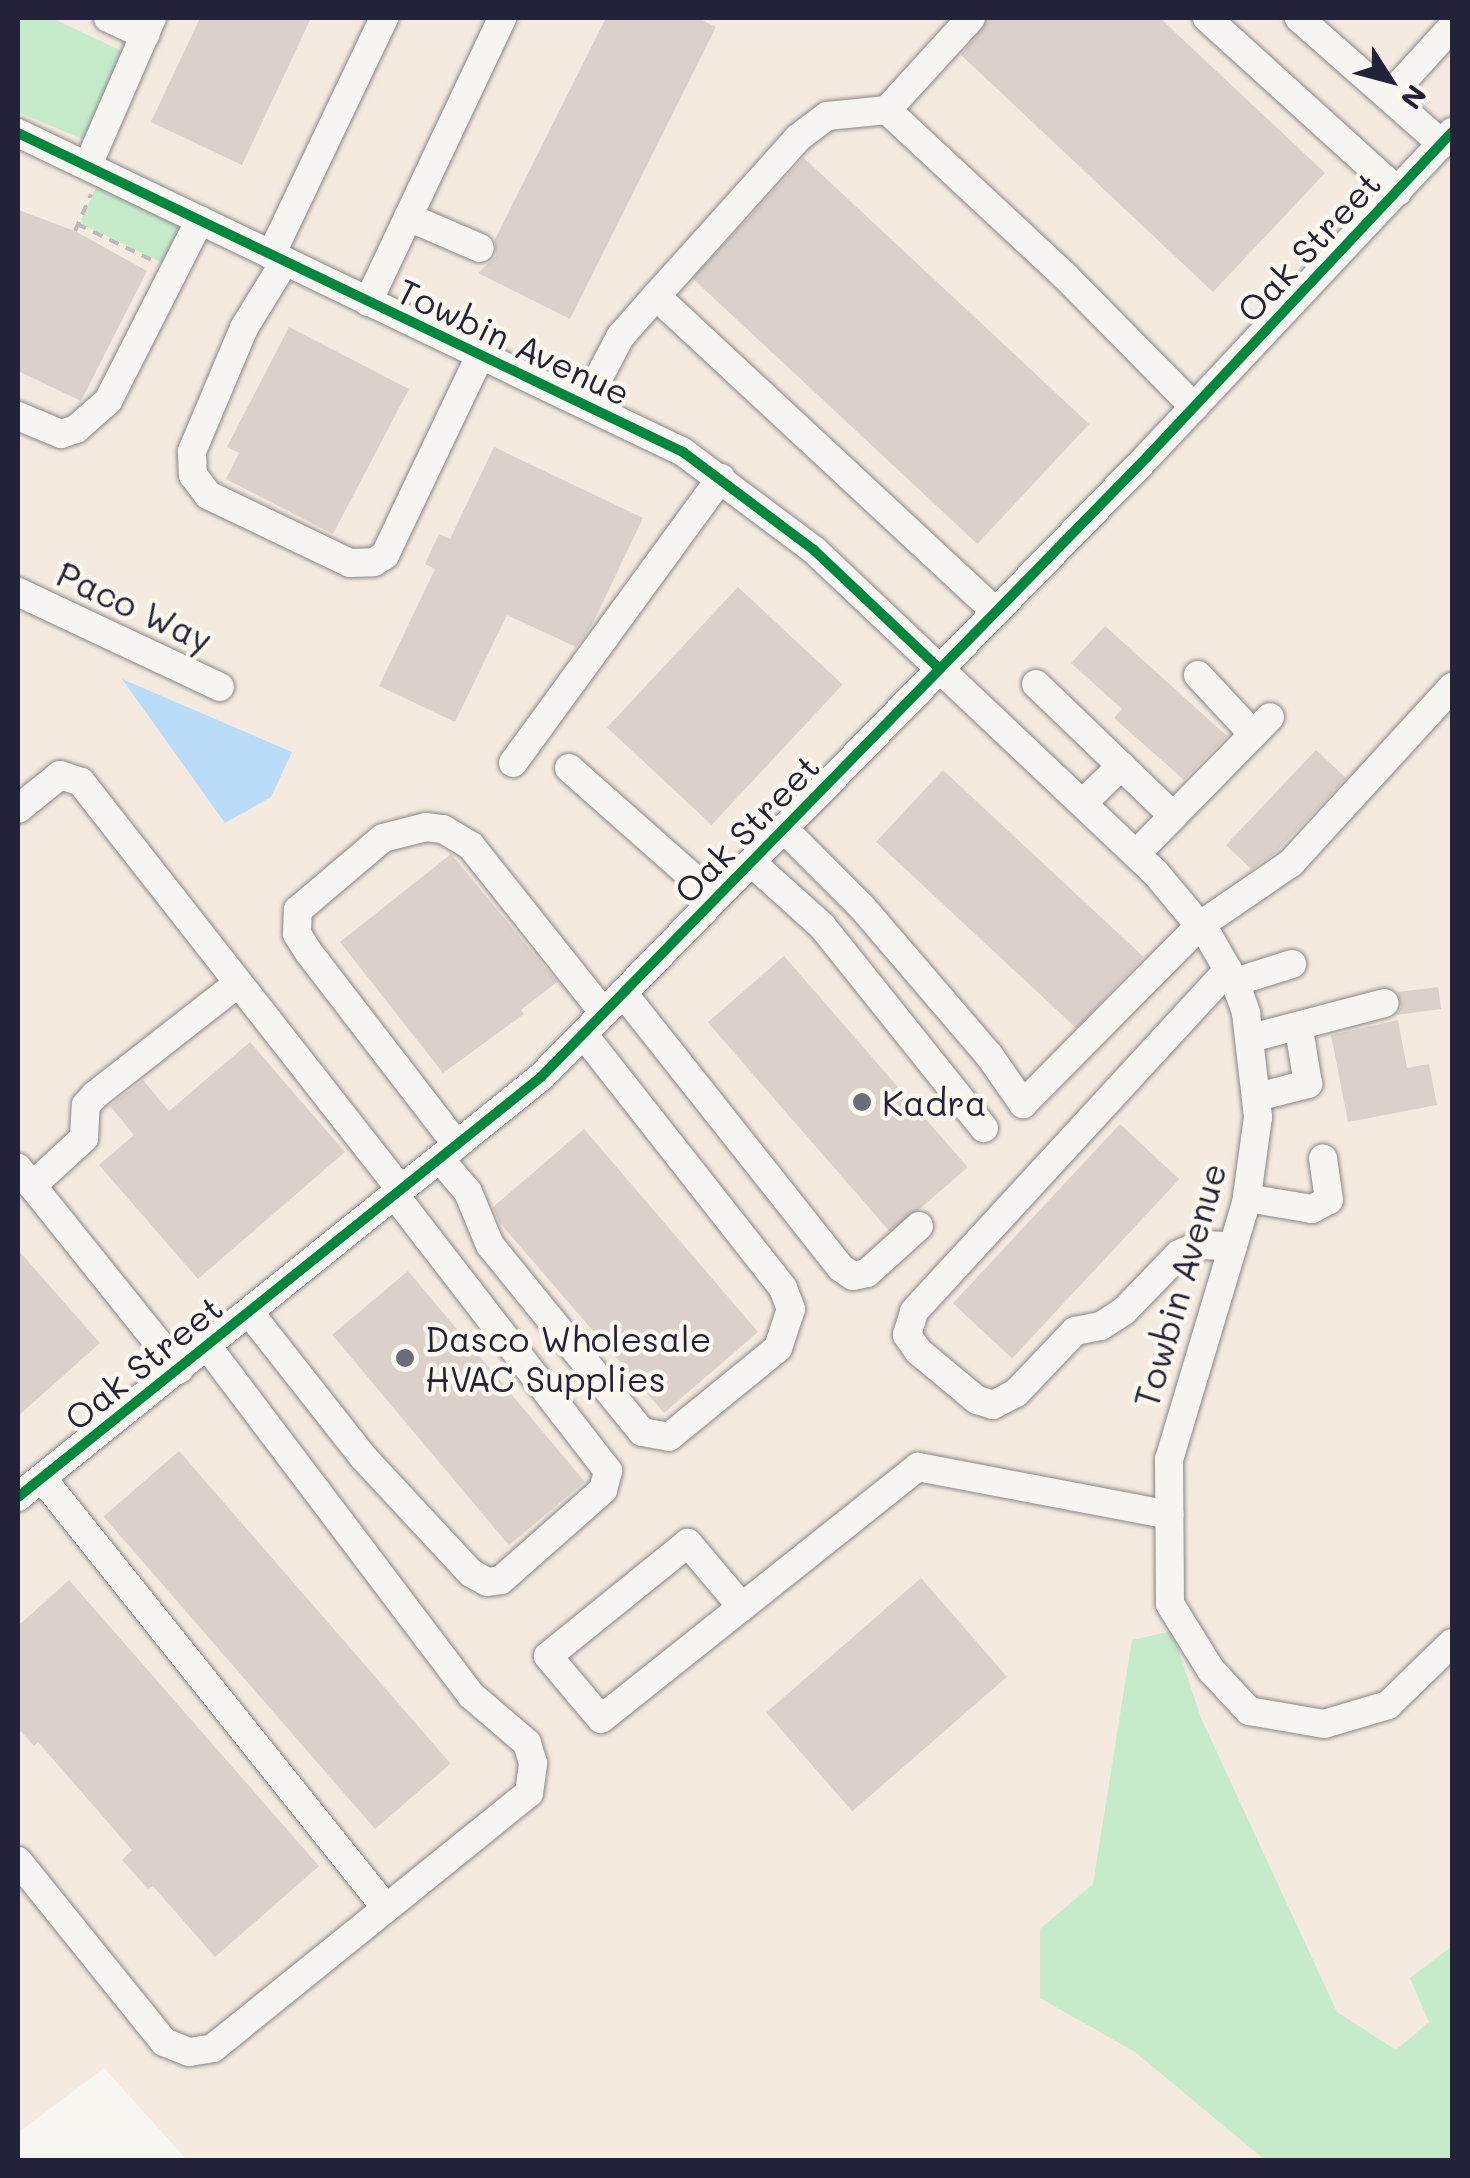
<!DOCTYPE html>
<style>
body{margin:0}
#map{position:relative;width:1470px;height:2178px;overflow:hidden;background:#f8f6f0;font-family:Mali,sans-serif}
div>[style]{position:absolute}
.built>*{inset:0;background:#f5eadf}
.green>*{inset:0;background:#c6ebcb}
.water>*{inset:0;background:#b9dcf8}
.building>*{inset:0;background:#dcd1ca;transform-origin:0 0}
.path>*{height:4px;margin-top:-2px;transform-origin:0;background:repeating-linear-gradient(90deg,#bcbab9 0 10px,transparent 0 18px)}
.roads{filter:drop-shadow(0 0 2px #878688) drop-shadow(0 0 2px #878688)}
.minor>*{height:28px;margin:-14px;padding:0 14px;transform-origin:14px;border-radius:14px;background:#f6f5f1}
.cycleway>*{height:10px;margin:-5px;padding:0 5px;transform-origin:5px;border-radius:5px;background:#00873e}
.dots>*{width:28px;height:28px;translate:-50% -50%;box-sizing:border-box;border:5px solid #fbf7ec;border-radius:50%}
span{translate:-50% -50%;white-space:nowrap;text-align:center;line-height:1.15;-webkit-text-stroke:9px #fbf7ec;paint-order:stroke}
.street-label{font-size:35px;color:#22223b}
.poi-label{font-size:35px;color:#22223b}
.left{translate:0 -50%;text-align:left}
.frame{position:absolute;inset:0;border:20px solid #22223b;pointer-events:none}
.north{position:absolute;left:1340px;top:30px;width:100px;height:100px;-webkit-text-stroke:8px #fbf7ec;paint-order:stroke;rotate:126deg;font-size:28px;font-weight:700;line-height:40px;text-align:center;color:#22223b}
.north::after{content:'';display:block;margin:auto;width:35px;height:45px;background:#22223b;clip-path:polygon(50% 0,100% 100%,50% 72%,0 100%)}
</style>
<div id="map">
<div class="built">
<div style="clip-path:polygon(18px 18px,1452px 18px,1452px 2160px,187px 2160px,104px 2068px,18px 2133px)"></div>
</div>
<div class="green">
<div style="clip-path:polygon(18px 18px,52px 18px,126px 53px,85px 140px,18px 112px)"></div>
<div style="clip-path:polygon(97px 186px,184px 227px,169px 266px,83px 225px,81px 220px)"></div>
<div style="clip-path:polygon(1172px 1631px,1201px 1718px,1337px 2012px,1396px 2050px,1429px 2022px,1410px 1978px,1452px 1946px,1452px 2160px,1265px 2160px,1135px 2052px,1040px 1998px,1040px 1929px,1093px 1884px,1132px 1640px)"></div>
</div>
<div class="water">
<div style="clip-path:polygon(122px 679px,292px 752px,271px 797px,225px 823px)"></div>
</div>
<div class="building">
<div style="clip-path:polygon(200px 18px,311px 18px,242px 165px,151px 122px)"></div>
<div style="clip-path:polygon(606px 18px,698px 18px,716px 27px,570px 319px,478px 273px,496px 256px,495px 239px)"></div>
<div style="clip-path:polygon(990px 18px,1160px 18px,1325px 173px,1213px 292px,961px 55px)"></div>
<div style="left:804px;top:158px;width:390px;height:164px;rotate:43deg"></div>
<div style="clip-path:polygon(18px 210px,75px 231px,147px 271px,81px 401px,18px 371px)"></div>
<div style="clip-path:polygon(289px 327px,409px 389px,333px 534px,226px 479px,239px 453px,227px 447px)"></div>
<div style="clip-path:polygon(494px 447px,643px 518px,592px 625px,576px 647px,507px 615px,455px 722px,379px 686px,435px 569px,425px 564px,439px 534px,450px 539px)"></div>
<div style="left:738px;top:587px;width:143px;height:192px;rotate:43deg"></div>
<div style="clip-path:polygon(1105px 626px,1227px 736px,1184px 780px,1114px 718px,1122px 709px,1071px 663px)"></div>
<div style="clip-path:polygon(1316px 750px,1346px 778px,1275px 853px,1251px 869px,1226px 845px)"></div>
<div style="left:943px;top:770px;width:274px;height:98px;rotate:43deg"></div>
<div style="clip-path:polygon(451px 854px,557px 982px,521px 1010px,524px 1014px,443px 1073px,340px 942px)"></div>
<div style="left:784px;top:956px;width:280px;height:101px;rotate:49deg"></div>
<div style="clip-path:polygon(1438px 987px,1441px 1009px,1397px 1015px,1401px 1007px,1398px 992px)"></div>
<div style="clip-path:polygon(1398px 1020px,1407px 1068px,1429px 1064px,1437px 1105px,1348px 1122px,1331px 1035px)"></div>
<div style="clip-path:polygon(250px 1042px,345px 1152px,198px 1279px,99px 1165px,134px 1135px,110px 1106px,143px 1080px,169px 1111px)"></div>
<div style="left:1120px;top:1124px;width:81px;height:245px;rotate:43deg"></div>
<div style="clip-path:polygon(584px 1129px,758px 1332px,664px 1413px,499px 1222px,493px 1207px)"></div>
<div style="clip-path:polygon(18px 1250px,100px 1343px,18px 1416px)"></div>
<div style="left:408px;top:1271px;width:275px;height:99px;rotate:50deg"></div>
<div style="left:179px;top:1451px;width:414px;height:100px;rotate:49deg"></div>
<div style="left:921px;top:1578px;width:131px;height:205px;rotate:49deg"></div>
<div style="clip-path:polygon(69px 1580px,319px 1866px,215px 1957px,153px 1886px,148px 1889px,122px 1860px,132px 1850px,38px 1742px,34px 1746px,18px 1728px,18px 1626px)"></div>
</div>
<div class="path">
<div style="left:77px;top:224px;width:85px;rotate:25.7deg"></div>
<div style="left:75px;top:231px;width:40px;rotate:-66.6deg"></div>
</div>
<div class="roads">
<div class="minor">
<div style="left:108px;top:18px;width:41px;rotate:24.7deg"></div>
<div style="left:971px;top:18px;width:125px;rotate:132.4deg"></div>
<div style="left:887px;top:110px;width:60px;rotate:174.3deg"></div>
<div style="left:827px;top:116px;width:36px;rotate:143deg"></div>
<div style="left:798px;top:138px;width:212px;rotate:131.9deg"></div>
<div style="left:656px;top:296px;width:464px;rotate:42.9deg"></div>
<div style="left:1207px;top:18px;width:258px;rotate:42.2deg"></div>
<div style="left:1299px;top:18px;width:191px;rotate:41.4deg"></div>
<div style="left:1391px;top:94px;width:91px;rotate:-47.7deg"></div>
<div style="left:887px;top:110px;width:243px;rotate:43deg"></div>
<div style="left:1065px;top:276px;width:184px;rotate:45.4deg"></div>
<div style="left:18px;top:133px;width:738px;rotate:25.63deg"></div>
<div style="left:683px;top:452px;width:164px;rotate:36.8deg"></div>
<div style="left:814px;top:550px;width:468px;rotate:43.4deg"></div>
<div style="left:1154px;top:871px;width:86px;rotate:50.2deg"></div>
<div style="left:1209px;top:937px;width:52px;rotate:60deg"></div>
<div style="left:1235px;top:982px;width:33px;rotate:70deg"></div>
<div style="left:1246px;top:1013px;width:105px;rotate:83.4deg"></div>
<div style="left:1258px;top:1117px;width:87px;rotate:97.9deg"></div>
<div style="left:1246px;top:1203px;width:267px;rotate:106.7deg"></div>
<div style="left:1169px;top:1459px;width:145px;rotate:89.6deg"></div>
<div style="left:1170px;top:1604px;width:78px;rotate:58.2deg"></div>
<div style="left:1211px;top:1670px;width:56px;rotate:47.2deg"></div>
<div style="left:1249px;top:1711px;width:76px;rotate:9.8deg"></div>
<div style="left:1324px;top:1724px;width:67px;rotate:-16.5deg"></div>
<div style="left:1388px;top:1705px;width:89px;rotate:-44.1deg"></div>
<div style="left:88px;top:165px;width:160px;rotate:-66.5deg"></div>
<div style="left:408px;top:217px;width:78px;rotate:23.3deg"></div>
<div style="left:271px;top:255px;width:263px;rotate:-64.5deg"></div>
<div style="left:285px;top:261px;width:79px;rotate:121.5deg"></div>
<div style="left:244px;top:328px;width:134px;rotate:112.9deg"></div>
<div style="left:192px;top:451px;width:24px;rotate:88deg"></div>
<div style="left:193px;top:475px;width:25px;rotate:53deg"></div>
<div style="left:208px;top:495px;width:157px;rotate:25.6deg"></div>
<div style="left:350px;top:563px;width:24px;rotate:-2deg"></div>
<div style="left:374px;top:562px;width:13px;rotate:-32deg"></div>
<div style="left:385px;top:555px;width:223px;rotate:-64.5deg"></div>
<div style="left:368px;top:302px;width:314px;rotate:-64.7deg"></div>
<div style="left:585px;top:404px;width:76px;rotate:-62.4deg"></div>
<div style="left:620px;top:337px;width:55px;rotate:-48.7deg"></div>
<div style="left:18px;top:416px;width:47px;rotate:22.7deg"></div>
<div style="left:61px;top:434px;width:16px;rotate:-18deg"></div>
<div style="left:76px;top:429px;width:43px;rotate:-41.2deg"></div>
<div style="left:108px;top:401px;width:203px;rotate:-63.1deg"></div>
<div style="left:18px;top:592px;width:223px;rotate:25.2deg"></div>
<div style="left:1198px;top:675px;width:81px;rotate:47deg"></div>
<div style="left:1036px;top:684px;width:190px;rotate:43.9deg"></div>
<div style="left:513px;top:763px;width:353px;rotate:-53.9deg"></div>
<div style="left:569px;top:768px;width:196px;rotate:41.5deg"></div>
<div style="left:1084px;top:802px;width:52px;rotate:-44.2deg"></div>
<div style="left:18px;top:809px;width:54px;rotate:-39deg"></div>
<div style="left:60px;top:775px;width:22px;rotate:18deg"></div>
<div style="left:81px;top:782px;width:519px;rotate:51.89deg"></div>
<div style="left:784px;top:829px;width:110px;rotate:45deg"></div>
<div style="left:862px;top:907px;width:195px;rotate:49.4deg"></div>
<div style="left:989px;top:1055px;width:60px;rotate:55.2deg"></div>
<div style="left:1023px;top:1104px;width:250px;rotate:-45.3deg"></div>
<div style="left:1199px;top:926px;width:112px;rotate:-34.4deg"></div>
<div style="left:1291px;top:863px;width:239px;rotate:-47.5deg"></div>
<div style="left:1137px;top:853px;width:190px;rotate:-45.6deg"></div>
<div style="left:751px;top:862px;width:96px;rotate:42deg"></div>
<div style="left:822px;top:926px;width:259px;rotate:51.3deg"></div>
<div style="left:1228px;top:970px;width:464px;rotate:132.6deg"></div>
<div style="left:914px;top:1312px;width:24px;rotate:107deg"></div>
<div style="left:907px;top:1335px;width:19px;rotate:55deg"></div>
<div style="left:918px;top:1351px;width:77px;rotate:39.7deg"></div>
<div style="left:977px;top:1400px;width:17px;rotate:17deg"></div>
<div style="left:993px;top:1405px;width:26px;rotate:-28deg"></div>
<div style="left:1016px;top:1393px;width:86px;rotate:-46.4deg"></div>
<div style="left:1075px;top:1331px;width:26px;rotate:-11deg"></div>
<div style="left:1101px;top:1326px;width:27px;rotate:-33deg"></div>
<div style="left:1124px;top:1311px;width:79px;rotate:-46deg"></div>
<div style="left:1179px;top:1254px;width:22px;rotate:-24deg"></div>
<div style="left:1199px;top:1245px;width:34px;rotate:2deg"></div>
<div style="left:1235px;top:982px;width:60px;rotate:-17.5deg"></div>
<div style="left:623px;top:993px;width:351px;rotate:51.6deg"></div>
<div style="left:841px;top:1268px;width:14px;rotate:34deg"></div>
<div style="left:853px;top:1276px;width:14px;rotate:-12deg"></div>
<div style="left:867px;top:1273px;width:70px;rotate:-42.1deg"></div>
<div style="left:1251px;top:1038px;width:138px;rotate:-14.7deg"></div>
<div style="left:1257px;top:1097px;width:53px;rotate:-14.3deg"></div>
<div style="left:1308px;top:1084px;width:56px;rotate:-99.3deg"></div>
<div style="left:457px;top:1145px;width:242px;rotate:-127.6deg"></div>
<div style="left:309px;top:953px;width:22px;rotate:-122deg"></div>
<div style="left:297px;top:934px;width:24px;rotate:-88deg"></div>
<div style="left:298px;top:910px;width:111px;rotate:-40.3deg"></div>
<div style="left:383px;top:838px;width:44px;rotate:-14.3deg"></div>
<div style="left:426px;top:827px;width:17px;rotate:7deg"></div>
<div style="left:443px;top:829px;width:33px;rotate:31deg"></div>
<div style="left:471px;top:846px;width:213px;rotate:51.5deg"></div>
<div style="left:440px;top:1159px;width:43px;rotate:49.7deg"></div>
<div style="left:468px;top:1192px;width:57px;rotate:67.5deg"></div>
<div style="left:490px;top:1245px;width:241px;rotate:50.9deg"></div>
<div style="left:642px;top:1432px;width:27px;rotate:10deg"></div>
<div style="left:669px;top:1437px;width:141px;rotate:-39.2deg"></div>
<div style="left:778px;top:1348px;width:41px;rotate:-71.6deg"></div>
<div style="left:791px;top:1309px;width:22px;rotate:-111deg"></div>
<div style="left:783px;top:1288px;width:323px;rotate:-128.2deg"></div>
<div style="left:18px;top:1168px;width:258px;rotate:51.3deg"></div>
<div style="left:32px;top:1186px;width:71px;rotate:-42.7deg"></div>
<div style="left:84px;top:1138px;width:33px;rotate:-87deg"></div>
<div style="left:86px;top:1105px;width:13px;rotate:-48deg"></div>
<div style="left:95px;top:1095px;width:179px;rotate:-38deg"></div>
<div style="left:1247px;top:1198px;width:66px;rotate:9.6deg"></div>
<div style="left:1312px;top:1209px;width:19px;rotate:-28deg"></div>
<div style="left:1329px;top:1200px;width:42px;rotate:-98.1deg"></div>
<div style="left:249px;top:1312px;width:186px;rotate:51.8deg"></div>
<div style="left:364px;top:1458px;width:157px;rotate:47.1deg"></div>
<div style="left:471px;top:1573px;width:18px;rotate:29deg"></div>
<div style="left:487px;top:1582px;width:14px;rotate:-8deg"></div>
<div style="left:501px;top:1580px;width:136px;rotate:-41.4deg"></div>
<div style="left:603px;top:1490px;width:20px;rotate:-75deg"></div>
<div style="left:608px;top:1471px;width:349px;rotate:-127.7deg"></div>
<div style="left:42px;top:1478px;width:551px;rotate:51.34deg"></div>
<div style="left:18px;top:1497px;width:671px;rotate:-38.77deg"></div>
<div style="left:541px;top:1077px;width:867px;rotate:-45.65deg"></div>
<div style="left:1147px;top:457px;width:446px;rotate:-46.8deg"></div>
<div style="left:742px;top:1607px;width:84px;rotate:-130.2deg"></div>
<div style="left:688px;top:1543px;width:180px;rotate:141.1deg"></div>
<div style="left:548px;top:1656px;width:82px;rotate:49.9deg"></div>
<div style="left:601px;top:1719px;width:405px;rotate:-38.5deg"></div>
<div style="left:918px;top:1467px;width:256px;rotate:10.8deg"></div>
<div style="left:18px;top:1861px;width:233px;rotate:51.1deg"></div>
<div style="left:164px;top:2042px;width:27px;rotate:22deg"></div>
<div style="left:189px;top:2052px;width:24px;rotate:-9deg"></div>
<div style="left:213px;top:2048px;width:406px;rotate:-38.9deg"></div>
<div style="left:529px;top:1793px;width:30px;rotate:-82deg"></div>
<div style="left:533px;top:1763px;width:21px;rotate:-107deg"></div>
<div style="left:527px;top:1743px;width:74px;rotate:-139.4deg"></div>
<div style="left:471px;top:1695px;width:438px;rotate:-127.1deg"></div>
</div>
</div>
<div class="cycleway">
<div style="left:18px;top:133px;width:738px;rotate:25.63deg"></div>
<div style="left:683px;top:452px;width:164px;rotate:36.8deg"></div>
<div style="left:814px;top:550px;width:173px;rotate:43.4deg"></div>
<div style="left:18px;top:1497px;width:671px;rotate:-38.77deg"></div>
<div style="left:541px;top:1077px;width:867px;rotate:-45.65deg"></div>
<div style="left:1147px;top:457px;width:446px;rotate:-46.8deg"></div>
</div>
<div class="dots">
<div style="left:862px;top:1102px;background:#6d6c7a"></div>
<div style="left:405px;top:1358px;background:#6d6c7a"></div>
</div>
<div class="street-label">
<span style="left:1308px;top:246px;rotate:-47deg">Oak Street</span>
<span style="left:514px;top:341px;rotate:25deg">Towbin Avenue</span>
<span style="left:135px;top:606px;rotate:25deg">Paco Way</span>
<span style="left:746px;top:828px;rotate:-46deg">Oak Street</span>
<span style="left:1179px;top:1285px;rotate:-74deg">Towbin Avenue</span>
<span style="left:143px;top:1362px;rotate:-39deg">Oak Street</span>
</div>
<div class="poi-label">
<span class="left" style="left:882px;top:1102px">Kadra</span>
<span class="left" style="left:425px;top:1358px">Dasco Wholesale<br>HVAC Supplies</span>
</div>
<div class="frame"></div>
<div class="north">N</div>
</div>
